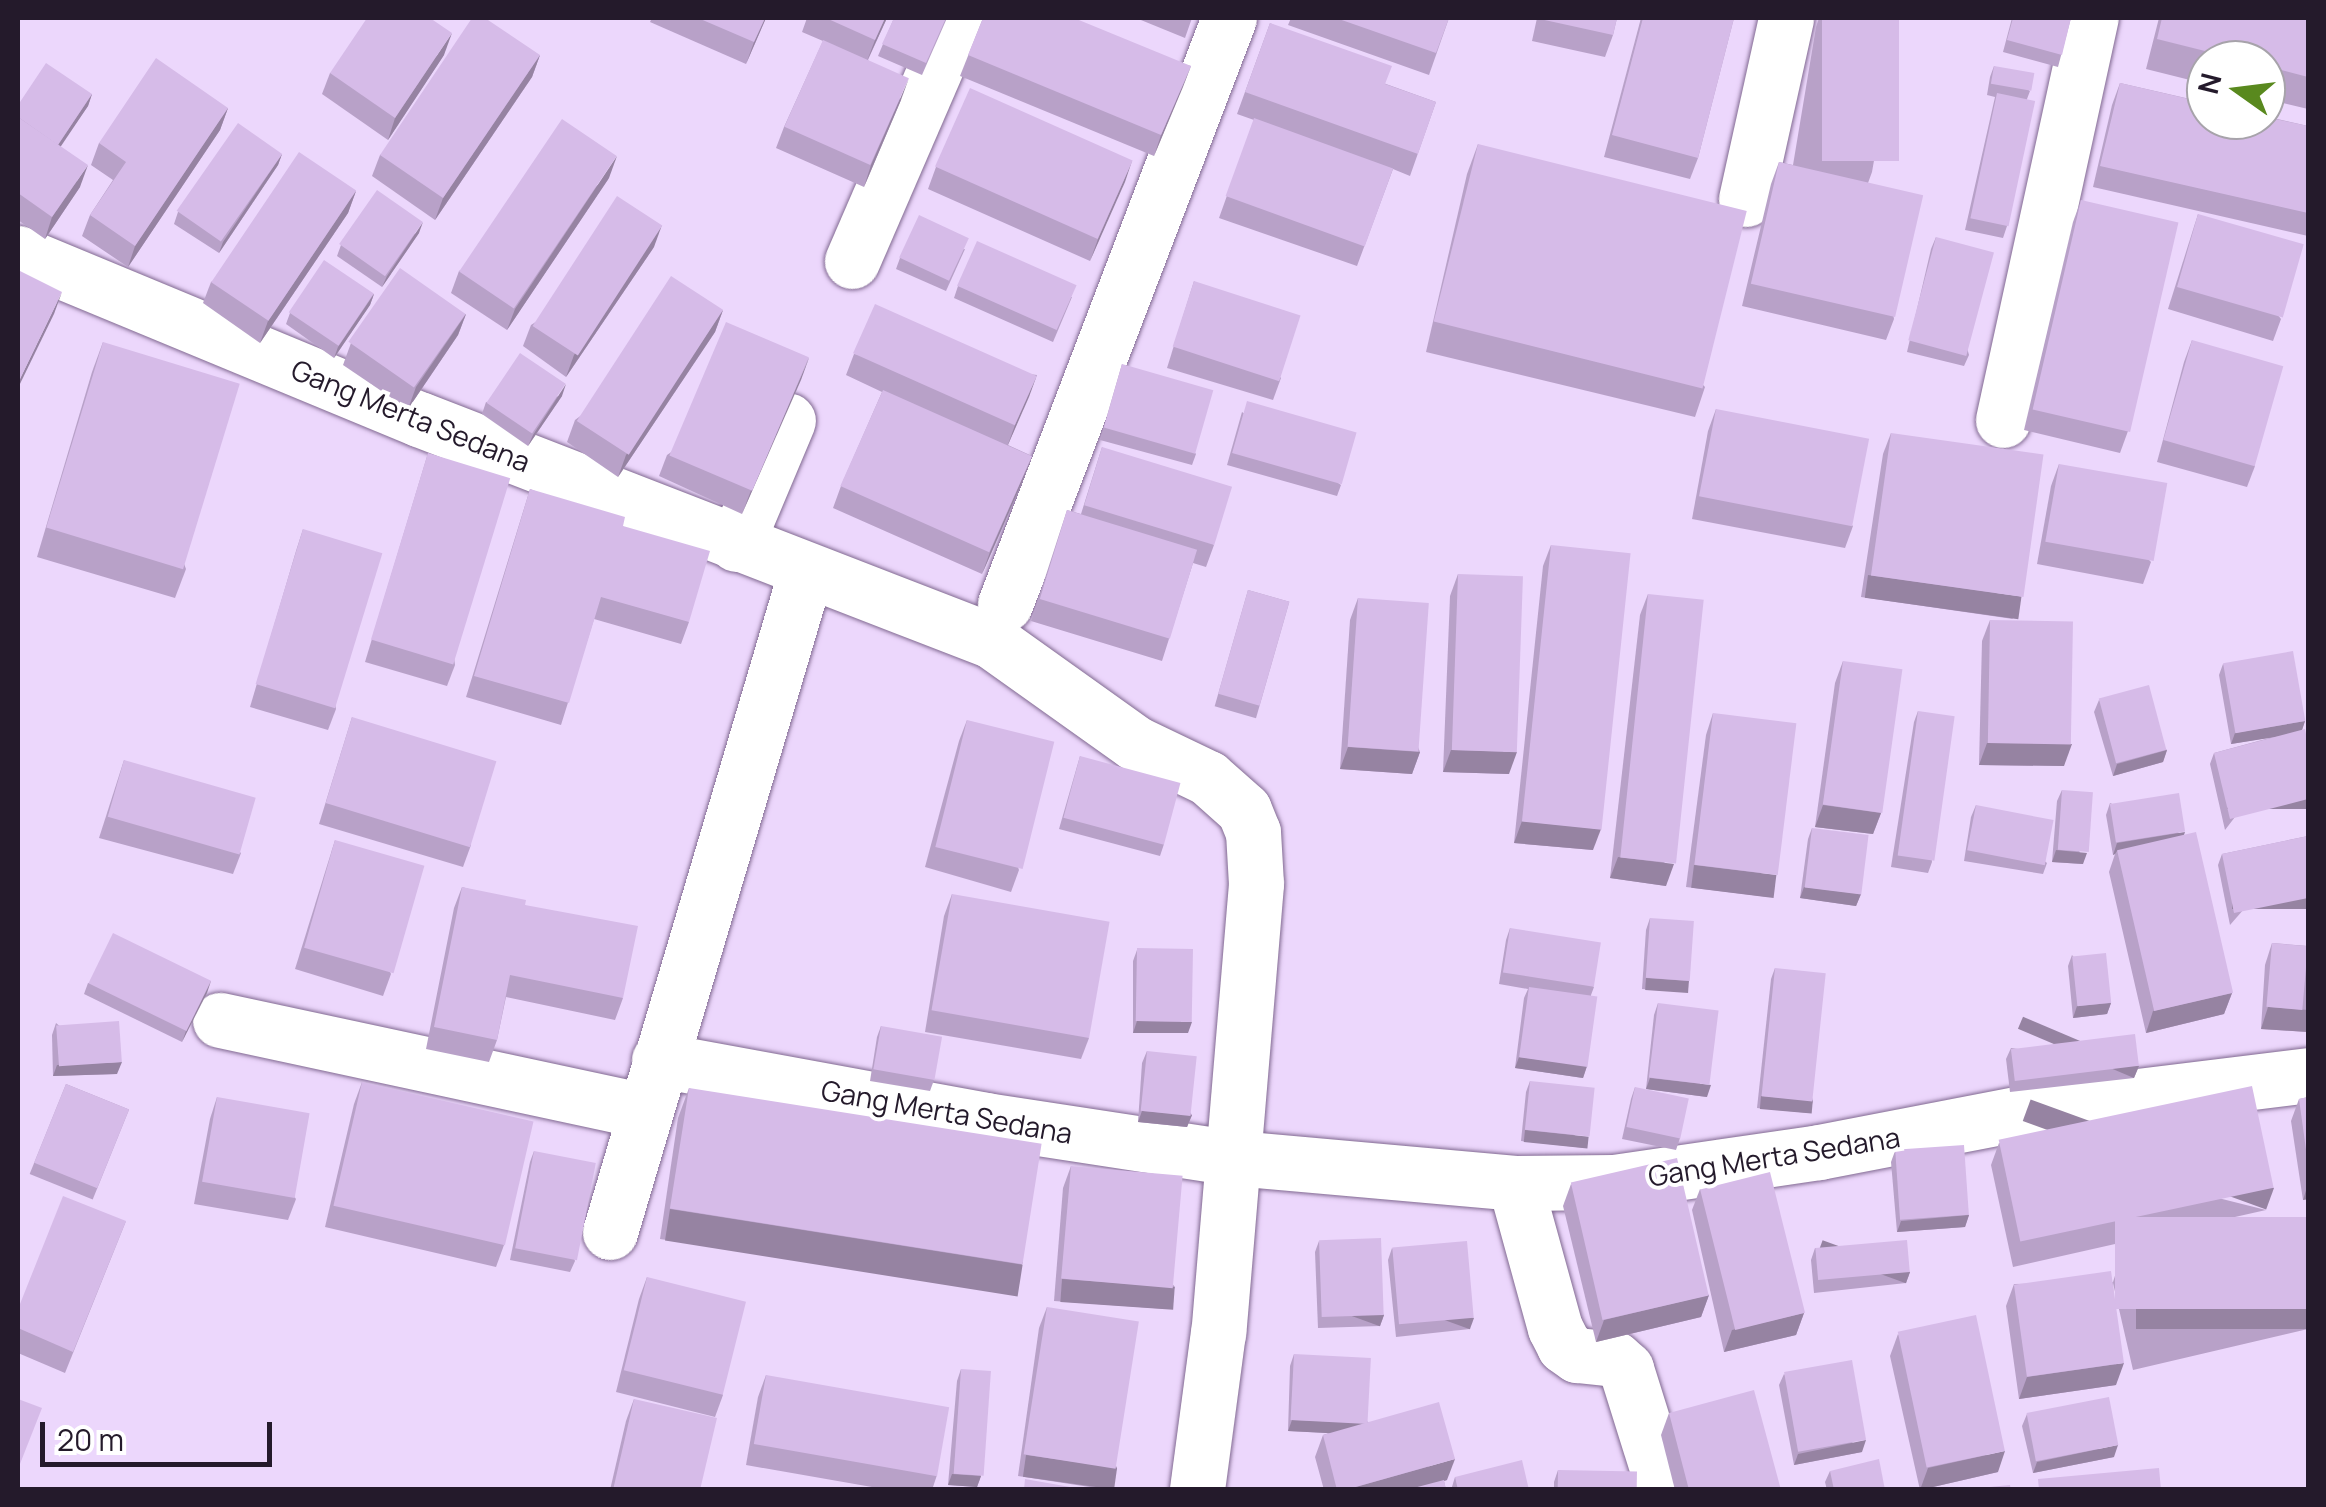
<!DOCTYPE html>
<style>
body{margin:0}
#map{position:relative;width:2326px;height:1507px;overflow:hidden;background:#ecd7fc;font-family:Manrope,sans-serif}
div>[style]{position:absolute}
.roads{filter:drop-shadow(0 0 2px #816991) drop-shadow(0 0 2px #816991)}
.minor>*{height:55px;margin:-27.5px;padding:0 27.5px;transform-origin:27.5px;border-radius:27.5px;background:#fff}
.wall>*{inset:0;background:#b8a1c8;transform-origin:0 0}
.shaded-wall>*{inset:0;background:#9683a2;transform-origin:0 0}
.building>*{inset:0;background:#d6bbe8;transform-origin:0 0}
span{translate:-50% -50%;white-space:nowrap;text-align:center;line-height:1.15;-webkit-text-stroke:8px #fff;paint-order:stroke}
.street-label{font-size:28px;color:#241a2b}
.frame{position:absolute;inset:0;border:20px solid #241a2b;pointer-events:none}
.north{position:absolute;left:2186px;top:40px;width:100px;height:100px;box-sizing:border-box;background:#fff;border:2px solid #a7a3aa;border-radius:50%;rotate:284deg;font-size:28px;font-weight:700;line-height:40px;text-align:center;color:#241a2b}
.north::after{content:'';display:block;margin:auto;width:35px;height:45px;background:#59891e;clip-path:polygon(50% 0,100% 100%,50% 72%,0 100%)}
.scale{position:absolute;left:40px;top:1422px;width:232px;height:45px;box-sizing:border-box;border:5px solid #241a2b;border-top:0;padding-left:12px;font-size:30px;line-height:35px;white-space:nowrap;color:#241a2b;-webkit-text-stroke:8px #fff;paint-order:stroke}
</style>
<div id="map">
<div class="roads">
<div class="minor">
<div style="left:1746px;top:199px;width:185px;rotate:-77.5deg"></div>
<div style="left:18px;top:253px;width:434px;rotate:22.5deg"></div>
<div style="left:419px;top:419px;width:615px;rotate:21.18deg"></div>
<div style="left:992px;top:641px;width:176px;rotate:35.5deg"></div>
<div style="left:1135px;top:743px;width:81px;rotate:25.6deg"></div>
<div style="left:1208px;top:778px;width:48px;rotate:41.6deg"></div>
<div style="left:1244px;top:810px;width:24px;rotate:68deg"></div>
<div style="left:1253px;top:832px;width:52px;rotate:86.7deg"></div>
<div style="left:1256px;top:884px;width:450px;rotate:94.8deg"></div>
<div style="left:1218px;top:1332px;width:159px;rotate:97.6deg"></div>
<div style="left:852px;top:261px;width:265px;rotate:-66.6deg"></div>
<div style="left:2003px;top:420px;width:412px;rotate:-77.7deg"></div>
<div style="left:736px;top:544px;width:134px;rotate:-67.2deg"></div>
<div style="left:1005px;top:604px;width:627px;rotate:-69.08deg"></div>
<div style="left:220px;top:1020px;width:434px;rotate:12.1deg"></div>
<div style="left:659px;top:1060px;width:332px;rotate:10.4deg"></div>
<div style="left:986px;top:1120px;width:252px;rotate:8.7deg"></div>
<div style="left:1235px;top:1158px;width:281px;rotate:5.1deg"></div>
<div style="left:1515px;top:1183px;width:99px;rotate:-0.6deg"></div>
<div style="left:1614px;top:1182px;width:207px;rotate:-8.3deg"></div>
<div style="left:1819px;top:1152px;width:242px;rotate:-10.9deg"></div>
<div style="left:2057px;top:1106px;width:253px;rotate:-7deg"></div>
<div style="left:1515px;top:1183px;width:150px;rotate:74.6deg"></div>
<div style="left:1555px;top:1328px;width:20px;rotate:63deg"></div>
<div style="left:1564px;top:1346px;width:16px;rotate:35deg"></div>
<div style="left:1577px;top:1355px;width:38px;rotate:6deg"></div>
<div style="left:1615px;top:1359px;width:15px;rotate:42deg"></div>
<div style="left:1626px;top:1369px;width:127px;rotate:72.6deg"></div>
<div style="left:610px;top:1232px;width:689px;rotate:-73.48deg"></div>
</div>
</div>
<div class="wall">
<div style="clip-path:polygon(652px 18px,766px 18px,746px 64px,650px 22px)"></div>
<div style="clip-path:polygon(807px 18px,887px 18px,868px 60px,901px 100px,864px 187px,776px 148px,784px 127px,823px 41px,802px 32px)"></div>
<div style="clip-path:polygon(894px 18px,947px 18px,922px 75px,878px 56px)"></div>
<div style="clip-path:polygon(983px 18px,1191px 66px,1154px 156px,960px 76px)"></div>
<div style="clip-path:polygon(1136px 18px,1192px 18px,1185px 38px)"></div>
<div style="clip-path:polygon(1291px 18px,1449px 18px,1429px 75px,1288px 25px)"></div>
<div style="clip-path:polygon(1537px 18px,1617px 18px,1613px 35px,1605px 57px,1532px 41px)"></div>
<div style="clip-path:polygon(1641px 18px,1734px 18px,1698px 158px,1690px 179px,1604px 157px)"></div>
<div style="clip-path:polygon(1819px 18px,1899px 18px,1872px 172px,1868px 183px,1894px 319px,1886px 340px,1742px 306px,1771px 184px,1779px 162px,1793px 165px,1816px 27px)"></div>
<div style="clip-path:polygon(2012px 18px,2071px 18px,2058px 67px,2003px 52px)"></div>
<div style="clip-path:polygon(2159px 18px,2308px 18px,2308px 109px,2266px 99px,2266px 60px,2206px 60px,2206px 84px,2146px 69px)"></div>
<div style="clip-path:polygon(1270px 23px,1386px 84px,1436px 102px,1410px 176px,1393px 169px,1357px 266px,1219px 218px,1254px 120px,1237px 114px)"></div>
<div style="clip-path:polygon(444px 55px,388px 140px,322px 94px,330px 73px)"></div>
<div style="clip-path:polygon(540px 55px,532px 77px,435px 220px,372px 176px,380px 155px)"></div>
<div style="clip-path:polygon(1994px 66px,2030px 91px,2027px 99px,2007px 226px,2003px 238px,1965px 230px,1995px 97px,1987px 95px,1990px 77px)"></div>
<div style="clip-path:polygon(2120px 83px,2308px 126px,2308px 236px,2093px 187px,2112px 105px)"></div>
<div style="clip-path:polygon(92px 94px,88px 106px,60px 146px,80px 187px,45px 239px,18px 220px,18px 105px)"></div>
<div style="clip-path:polygon(228px 108px,220px 130px,128px 267px,82px 236px,90px 215px,113px 180px,91px 165px,99px 143px)"></div>
<div style="clip-path:polygon(1478px 144px,1705px 387px,1695px 417px,1426px 352px,1467px 174px)"></div>
<div style="clip-path:polygon(282px 154px,278px 165px,219px 253px,174px 224px,178px 212px)"></div>
<div style="clip-path:polygon(1132px 161px,1090px 261px,928px 189px,936px 167px)"></div>
<div style="clip-path:polygon(609px 178px,507px 330px,451px 293px,459px 271px)"></div>
<div style="clip-path:polygon(356px 191px,348px 213px,260px 343px,203px 303px,211px 282px)"></div>
<div style="clip-path:polygon(2081px 200px,2128px 431px,2120px 453px,2024px 430px,2073px 222px)"></div>
<div style="clip-path:polygon(2198px 214px,2281px 319px,2273px 341px,2168px 309px)"></div>
<div style="clip-path:polygon(419px 233px,382px 287px,337px 256px,341px 245px)"></div>
<div style="clip-path:polygon(1936px 237px,1969px 355px,1964px 366px,1907px 352px,1931px 249px)"></div>
<div style="clip-path:polygon(654px 247px,566px 377px,523px 346px,531px 325px)"></div>
<div style="clip-path:polygon(965px 249px,946px 291px,896px 269px,900px 258px)"></div>
<div style="clip-path:polygon(1194px 281px,1281px 378px,1273px 400px,1167px 368px)"></div>
<div style="clip-path:polygon(958px 286px,1072px 297px,1053px 342px,954px 298px)"></div>
<div style="clip-path:polygon(374px 294px,370px 305px,334px 358px,286px 324px,290px 313px)"></div>
<div style="clip-path:polygon(723px 310px,715px 332px,618px 477px,567px 442px,575px 420px)"></div>
<div style="clip-path:polygon(466px 314px,458px 335px,408px 409px,343px 365px,351px 343px)"></div>
<div style="clip-path:polygon(2192px 340px,2255px 466px,2247px 487px,2157px 462px,2184px 362px)"></div>
<div style="clip-path:polygon(103px 342px,186px 569px,175px 598px,37px 557px,92px 372px)"></div>
<div style="clip-path:polygon(854px 354px,1037px 375px,1008px 445px,1032px 456px,1024px 478px,982px 574px,833px 508px,841px 486px,882px 392px,846px 375px)"></div>
<div style="clip-path:polygon(809px 358px,742px 514px,659px 476px,667px 455px)"></div>
<div style="clip-path:polygon(1122px 364px,1196px 454px,1192px 465px,1100px 440px)"></div>
<div style="clip-path:polygon(562px 396px,528px 446px,482px 414px,486px 402px)"></div>
<div style="clip-path:polygon(1716px 409px,1853px 526px,1845px 548px,1692px 519px,1708px 431px)"></div>
<div style="clip-path:polygon(1242px 412px,1341px 485px,1337px 496px,1227px 465px)"></div>
<div style="clip-path:polygon(1891px 433px,2013px 619px,1861px 597px,1883px 454px)"></div>
<div style="clip-path:polygon(1102px 447px,1214px 545px,1206px 567px,1193px 563px,1162px 661px,1031px 621px,1067px 510px,1081px 514px)"></div>
<div style="clip-path:polygon(428px 453px,455px 665px,447px 686px,365px 662px)"></div>
<div style="clip-path:polygon(2059px 464px,2151px 562px,2143px 584px,2037px 564px,2051px 486px)"></div>
<div style="clip-path:polygon(530px 489px,623px 526px,689px 622px,681px 644px,594px 619px,561px 725px,466px 697px)"></div>
<div style="clip-path:polygon(303px 529px,336px 709px,328px 730px,250px 707px,296px 551px)"></div>
<div style="clip-path:polygon(1551px 545px,1593px 850px,1514px 843px,1543px 566px)"></div>
<div style="clip-path:polygon(1458px 574px,1509px 774px,1443px 772px,1450px 596px)"></div>
<div style="left:1248px;top:590px;width:43px;height:121px;rotate:16deg"></div>
<div style="clip-path:polygon(1648px 594px,1666px 886px,1610px 878px,1640px 615px)"></div>
<div style="clip-path:polygon(1358px 598px,1420px 752px,1412px 774px,1340px 769px,1350px 620px)"></div>
<div style="clip-path:polygon(1990px 620px,2064px 766px,1979px 765px,1982px 641px)"></div>
<div style="clip-path:polygon(1843px 661px,1881px 813px,1873px 834px,1815px 827px,1835px 683px)"></div>
<div style="clip-path:polygon(2223px 664px,2305px 721px,2302px 730px,2225px 830px,2210px 764px,2214px 753px,2273px 737px,2231px 744px,2219px 675px)"></div>
<div style="clip-path:polygon(2099px 700px,2167px 750px,2163px 762px,2113px 776px,2094px 712px)"></div>
<div style="clip-path:polygon(1918px 711px,1932px 862px,1928px 873px,1891px 867px,1914px 722px)"></div>
<div style="clip-path:polygon(1713px 713px,1768px 897px,1686px 887px,1706px 735px)"></div>
<div style="clip-path:polygon(352px 717px,471px 845px,463px 867px,319px 824px)"></div>
<div style="clip-path:polygon(967px 720px,1019px 870px,1011px 892px,925px 867px,959px 741px)"></div>
<div style="clip-path:polygon(1080px 756px,1164px 844px,1160px 856px,1059px 829px)"></div>
<div style="clip-path:polygon(124px 760px,241px 853px,233px 874px,99px 838px)"></div>
<div style="clip-path:polygon(2062px 790px,2083px 864px,2052px 862px,2057px 801px)"></div>
<div style="clip-path:polygon(2110px 803px,2184px 835px,2232px 993px,2224px 1014px,2146px 1033px,2109px 872px,2115px 854px,2113px 855px,2106px 815px)"></div>
<div style="clip-path:polygon(1976px 805px,2047px 863px,2043px 874px,1964px 861px,1971px 817px)"></div>
<div style="clip-path:polygon(1812px 828px,1861px 894px,1856px 906px,1800px 898px,1808px 839px)"></div>
<div style="clip-path:polygon(2308px 836px,2230px 925px,2218px 865px,2222px 854px)"></div>
<div style="clip-path:polygon(335px 840px,391px 974px,383px 996px,295px 969px)"></div>
<div style="clip-path:polygon(462px 887px,525px 905px,623px 998px,615px 1020px,506px 997px,497px 1040px,489px 1062px,426px 1049px,454px 908px)"></div>
<div style="clip-path:polygon(952px 894px,1089px 1038px,1081px 1059px,925px 1032px,944px 916px)"></div>
<div style="clip-path:polygon(1650px 918px,1689px 981px,1685px 992px,1642px 989px,1646px 930px)"></div>
<div style="clip-path:polygon(1510px 928px,1594px 987px,1591px 995px,1587px 1066px,1583px 1078px,1515px 1068px,1524px 998px,1528px 989px,1499px 984px,1506px 940px)"></div>
<div style="clip-path:polygon(2272px 943px,2308px 946px,2308px 1032px,2261px 1029px,2265px 965px)"></div>
<div style="clip-path:polygon(1137px 950px,1188px 1033px,1133px 1033px,1133px 961px)"></div>
<div style="clip-path:polygon(2072px 955px,2111px 1003px,2107px 1014px,2073px 1018px,2068px 966px)"></div>
<div style="clip-path:polygon(1775px 968px,1813px 1101px,1809px 1113px,1757px 1108px,1771px 979px)"></div>
<div style="clip-path:polygon(211px 981px,182px 1042px,84px 994px,88px 983px)"></div>
<div style="clip-path:polygon(1658px 1003px,1707px 1097px,1646px 1089px,1654px 1015px)"></div>
<div style="clip-path:polygon(56px 1023px,117px 1074px,53px 1076px,52px 1035px)"></div>
<div style="clip-path:polygon(881px 1026px,934px 1080px,930px 1091px,870px 1081px,877px 1037px)"></div>
<div style="clip-path:polygon(2011px 1048px,2139px 1066px,2134px 1078px,2010px 1092px,2006px 1059px)"></div>
<div style="clip-path:polygon(1147px 1051px,1192px 1115px,1187px 1127px,1138px 1122px,1142px 1063px)"></div>
<div style="clip-path:polygon(1530px 1081px,1585px 1148px,1521px 1141px,1526px 1092px)"></div>
<div style="clip-path:polygon(362px 1082px,504px 1245px,496px 1267px,325px 1227px,354px 1104px)"></div>
<div style="left:66px;top:1084px;width:68px;height:97px;rotate:22deg"></div>
<div style="clip-path:polygon(1635px 1087px,1680px 1138px,1676px 1150px,1622px 1139px,1631px 1099px)"></div>
<div style="clip-path:polygon(689px 1088px,1023px 1262px,1012px 1292px,660px 1239px,678px 1118px)"></div>
<div style="clip-path:polygon(217px 1097px,296px 1199px,288px 1220px,194px 1204px,210px 1119px)"></div>
<div style="clip-path:polygon(2308px 1097px,2308px 1199px,2303px 1200px,2291px 1121px,2299px 1099px)"></div>
<div style="clip-path:polygon(1999px 1143px,2266px 1210px,2013px 1267px,1991px 1165px)"></div>
<div style="clip-path:polygon(534px 1151px,575px 1261px,570px 1272px,510px 1260px,530px 1162px)"></div>
<div style="clip-path:polygon(1895px 1151px,1969px 1215px,1965px 1227px,1897px 1232px,1891px 1162px)"></div>
<div style="clip-path:polygon(1071px 1166px,1175px 1287px,1167px 1309px,1054px 1301px,1063px 1188px)"></div>
<div style="clip-path:polygon(1571px 1184px,1709px 1295px,1701px 1317px,1596px 1342px,1563px 1206px)"></div>
<div style="clip-path:polygon(1700px 1189px,1804px 1313px,1796px 1335px,1724px 1352px,1692px 1210px)"></div>
<div style="clip-path:polygon(2308px 1217px,2308px 1329px,2133px 1370px,2113px 1283px,2116px 1385px,2019px 1399px,2006px 1306px,2014px 1284px,2113px 1282px,2120px 1260px)"></div>
<div style="clip-path:polygon(126px 1221px,65px 1373px,18px 1353px,18px 1309px)"></div>
<div style="clip-path:polygon(1319px 1241px,1384px 1315px,1380px 1326px,1318px 1328px,1315px 1252px)"></div>
<div style="clip-path:polygon(1392px 1248px,1470px 1329px,1396px 1337px,1388px 1260px)"></div>
<div style="clip-path:polygon(1815px 1248px,1910px 1272px,1906px 1283px,1814px 1293px,1811px 1260px)"></div>
<div style="clip-path:polygon(647px 1277px,723px 1395px,715px 1417px,616px 1392px,639px 1299px)"></div>
<div style="clip-path:polygon(1047px 1307px,1117px 1468px,1109px 1490px,1018px 1476px,1039px 1328px)"></div>
<div style="clip-path:polygon(1898px 1334px,1998px 1472px,1920px 1490px,1890px 1356px)"></div>
<div style="clip-path:polygon(1294px 1354px,1368px 1422px,1447px 1480px,1444px 1481px,1446px 1490px,1324px 1490px,1315px 1457px,1323px 1435px,1329px 1433px,1288px 1431px,1290px 1366px)"></div>
<div style="clip-path:polygon(961px 1369px,981px 1476px,977px 1487px,948px 1485px,957px 1381px)"></div>
<div style="clip-path:polygon(1784px 1374px,1862px 1452px,1794px 1465px,1779px 1385px)"></div>
<div style="clip-path:polygon(766px 1375px,937px 1475px,932px 1490px,889px 1490px,746px 1465px,758px 1397px)"></div>
<div style="clip-path:polygon(634px 1399px,700px 1490px,610px 1490px,626px 1421px)"></div>
<div style="clip-path:polygon(1669px 1413px,1781px 1490px,1675px 1490px,1661px 1435px)"></div>
<div style="clip-path:polygon(2027px 1414px,2114px 1457px,2033px 1473px,2022px 1426px)"></div>
<div style="clip-path:polygon(1558px 1470px,1637px 1490px,1554px 1490px,1554px 1482px)"></div>
<div style="clip-path:polygon(1830px 1471px,1885px 1490px,1827px 1490px,1825px 1482px)"></div>
<div style="clip-path:polygon(1455px 1477px,1529px 1490px,1451px 1490px)"></div>
</div>
<div class="shaded-wall">
<div style="clip-path:polygon(765px 18px,766px 18px,746px 64px,754px 42px)"></div>
<div style="clip-path:polygon(885px 18px,887px 18px,867px 61px,875px 40px)"></div>
<div style="clip-path:polygon(452px 33px,444px 55px,388px 140px,395px 118px)"></div>
<div style="clip-path:polygon(540px 55px,532px 77px,435px 220px,443px 198px)"></div>
<div style="clip-path:polygon(1191px 66px,1183px 87px,1154px 156px,1161px 135px)"></div>
<div style="clip-path:polygon(909px 78px,901px 100px,864px 187px,871px 165px)"></div>
<div style="clip-path:polygon(92px 94px,88px 106px,53px 158px,57px 146px)"></div>
<div style="clip-path:polygon(228px 108px,220px 130px,128px 267px,135px 246px)"></div>
<div style="clip-path:polygon(282px 154px,278px 165px,219px 253px,223px 242px)"></div>
<div style="clip-path:polygon(617px 156px,609px 178px,507px 330px,515px 309px)"></div>
<div style="clip-path:polygon(1132px 161px,1125px 182px,1090px 261px,1098px 239px)"></div>
<div style="clip-path:polygon(88px 165px,80px 187px,45px 239px,52px 217px)"></div>
<div style="clip-path:polygon(356px 191px,348px 213px,260px 343px,268px 321px)"></div>
<div style="clip-path:polygon(423px 222px,419px 233px,382px 287px,387px 276px)"></div>
<div style="clip-path:polygon(662px 225px,654px 247px,566px 377px,574px 355px)"></div>
<div style="clip-path:polygon(62px 292px,54px 314px,18px 388px,18px 383px)"></div>
<div style="clip-path:polygon(374px 294px,370px 305px,334px 358px,338px 347px)"></div>
<div style="clip-path:polygon(723px 310px,715px 332px,618px 477px,626px 455px)"></div>
<div style="clip-path:polygon(466px 314px,458px 335px,408px 409px,416px 387px)"></div>
<div style="clip-path:polygon(809px 358px,801px 380px,742px 514px,750px 493px)"></div>
<div style="clip-path:polygon(1037px 375px,1029px 397px,1007px 447px,1015px 425px)"></div>
<div style="clip-path:polygon(566px 384px,562px 396px,528px 446px,533px 435px)"></div>
<div style="clip-path:polygon(1032px 456px,1024px 478px,982px 574px,990px 552px)"></div>
<div style="left:1868px;top:575px;width:155px;height:23px;rotate:8deg"></div>
<div style="clip-path:polygon(2305px 721px,2301px 733px,2231px 744px,2235px 733px)"></div>
<div style="clip-path:polygon(1987px 743px,2072px 744px,2064px 766px,1979px 765px)"></div>
<div style="clip-path:polygon(1348px 747px,1420px 752px,1412px 774px,1340px 769px)"></div>
<div style="clip-path:polygon(1451px 750px,1517px 752px,1509px 774px,1443px 772px)"></div>
<div style="clip-path:polygon(2167px 750px,2163px 762px,2113px 776px,2117px 764px)"></div>
<div style="left:2308px;top:799px;width:10px;height:81px;rotate:90deg"></div>
<div style="clip-path:polygon(1823px 805px,1881px 813px,1873px 834px,1815px 827px)"></div>
<div style="clip-path:polygon(1522px 821px,1601px 829px,1593px 850px,1514px 843px)"></div>
<div style="clip-path:polygon(2185px 832px,2181px 844px,2117px 851px,2115px 854px,2113px 855px,2117px 843px)"></div>
<div style="clip-path:polygon(2056px 850px,2087px 853px,2083px 864px,2052px 862px)"></div>
<div style="clip-path:polygon(1618px 857px,1674px 864px,1666px 886px,1610px 878px)"></div>
<div style="left:1694px;top:865px;width:83px;height:23px;rotate:7deg"></div>
<div style="clip-path:polygon(1804px 887px,1861px 894px,1856px 906px,1800px 898px)"></div>
<div style="left:2308px;top:898px;width:11px;height:76px;rotate:90deg"></div>
<div style="left:1646px;top:978px;width:43px;height:12px;rotate:4deg"></div>
<div style="clip-path:polygon(211px 981px,207px 993px,182px 1042px,186px 1031px)"></div>
<div style="clip-path:polygon(2232px 993px,2224px 1014px,2146px 1033px,2153px 1011px)"></div>
<div style="clip-path:polygon(2111px 1003px,2107px 1014px,2073px 1018px,2077px 1006px)"></div>
<div style="clip-path:polygon(2268px 1007px,2308px 1010px,2308px 1032px,2261px 1029px)"></div>
<div style="clip-path:polygon(1137px 1021px,1192px 1022px,1188px 1033px,1133px 1033px)"></div>
<div style="clip-path:polygon(1519px 1057px,1587px 1066px,1583px 1078px,1515px 1068px)"></div>
<div style="clip-path:polygon(122px 1062px,117px 1074px,53px 1076px,57px 1065px)"></div>
<div style="left:2139px;top:1066px;width:13px;height:126px;rotate:113deg"></div>
<div style="clip-path:polygon(1650px 1078px,1711px 1085px,1707px 1097px,1646px 1089px)"></div>
<div style="left:1761px;top:1096px;width:52px;height:13px;rotate:5deg"></div>
<div style="clip-path:polygon(1142px 1111px,1192px 1115px,1187px 1127px,1138px 1122px)"></div>
<div style="left:1525px;top:1130px;width:64px;height:12px;rotate:6deg"></div>
<div style="clip-path:polygon(2308px 1184px,2308px 1199px,2303px 1200px)"></div>
<div style="left:2274px;top:1188px;width:23px;height:259px;rotate:110deg"></div>
<div style="left:670px;top:1209px;width:357px;height:32px;rotate:9deg"></div>
<div style="clip-path:polygon(1969px 1215px,1965px 1227px,1897px 1232px,1901px 1221px)"></div>
<div style="left:1910px;top:1272px;width:12px;height:93px;rotate:110deg"></div>
<div style="left:1062px;top:1279px;width:113px;height:23px;rotate:4deg"></div>
<div style="clip-path:polygon(1709px 1295px,1701px 1317px,1596px 1342px,1604px 1320px)"></div>
<div style="left:2308px;top:1309px;width:20px;height:172px;rotate:90deg"></div>
<div style="clip-path:polygon(1804px 1313px,1796px 1335px,1724px 1352px,1732px 1330px)"></div>
<div style="left:1384px;top:1315px;width:12px;height:62px;rotate:110deg"></div>
<div style="left:1474px;top:1318px;width:12px;height:74px;rotate:110deg"></div>
<div style="clip-path:polygon(2124px 1363px,2116px 1385px,2019px 1399px,2027px 1377px)"></div>
<div style="clip-path:polygon(1292px 1420px,1368px 1423px,1364px 1435px,1288px 1431px)"></div>
<div style="clip-path:polygon(1866px 1440px,1862px 1452px,1794px 1465px,1798px 1454px)"></div>
<div style="clip-path:polygon(2118px 1445px,2114px 1457px,2033px 1473px,2037px 1462px)"></div>
<div style="clip-path:polygon(2005px 1451px,1998px 1472px,1920px 1490px,1928px 1468px)"></div>
<div style="left:1026px;top:1455px;width:92px;height:22px;rotate:8deg"></div>
<div style="clip-path:polygon(1455px 1459px,1447px 1480px,1414px 1490px,1345px 1490px)"></div>
<div style="clip-path:polygon(952px 1474px,981px 1476px,977px 1487px,948px 1485px)"></div>
</div>
<div class="building">
<div style="clip-path:polygon(367px 18px,430px 18px,452px 33px,395px 118px,330px 73px)"></div>
<div style="clip-path:polygon(472px 18px,485px 18px,540px 55px,443px 198px,380px 155px)"></div>
<div style="clip-path:polygon(698px 18px,765px 18px,754px 42px)"></div>
<div style="clip-path:polygon(826px 18px,885px 18px,875px 40px)"></div>
<div style="clip-path:polygon(894px 18px,946px 18px,926px 63px,882px 44px)"></div>
<div style="clip-path:polygon(983px 18px,1074px 18px,1191px 66px,1161px 135px,968px 55px)"></div>
<div style="clip-path:polygon(1336px 18px,1449px 18px,1436px 53px)"></div>
<div style="clip-path:polygon(1541px 18px,1617px 18px,1613px 35px,1540px 19px)"></div>
<div style="clip-path:polygon(1643px 18px,1734px 18px,1698px 158px,1612px 135px)"></div>
<div style="left:1822px;top:18px;width:77px;height:143px"></div>
<div style="clip-path:polygon(2013px 18px,2071px 18px,2062px 55px,2007px 40px)"></div>
<div style="clip-path:polygon(2162px 18px,2308px 18px,2308px 77px,2266px 66px,2266px 60px,2241px 60px,2157px 39px)"></div>
<div style="clip-path:polygon(1270px 23px,1392px 66px,1385px 84px,1436px 102px,1418px 154px,1245px 92px)"></div>
<div style="left:823px;top:40px;width:94px;height:95px;rotate:24deg"></div>
<div style="clip-path:polygon(156px 58px,228px 108px,135px 246px,90px 215px,126px 162px,99px 143px)"></div>
<div style="clip-path:polygon(46px 63px,92px 94px,58px 145px,18px 117px,18px 105px)"></div>
<div style="left:1994px;top:66px;width:41px;height:18px;rotate:10deg"></div>
<div style="clip-path:polygon(2120px 83px,2206px 103px,2206px 120px,2266px 120px,2266px 117px,2308px 126px,2308px 213px,2100px 166px)"></div>
<div style="left:970px;top:88px;width:178px;height:86px;rotate:24deg"></div>
<div style="left:1997px;top:93px;width:39px;height:128px;rotate:12deg"></div>
<div style="clip-path:polygon(18px 117px,88px 165px,52px 217px,18px 193px)"></div>
<div style="left:1254px;top:118px;width:148px;height:83px;rotate:20deg"></div>
<div style="left:562px;top:119px;width:66px;height:184px;rotate:34deg"></div>
<div style="left:238px;top:123px;width:54px;height:107px;rotate:35deg"></div>
<div style="left:1478px;top:144px;width:277px;height:183px;rotate:14deg"></div>
<div style="left:299px;top:152px;width:69px;height:157px;rotate:34deg"></div>
<div style="left:1779px;top:162px;width:148px;height:125px;rotate:13deg"></div>
<div style="left:377px;top:190px;width:56px;height:66px;rotate:35deg"></div>
<div style="left:617px;top:196px;width:54px;height:155px;rotate:33deg"></div>
<div style="left:2081px;top:200px;width:100px;height:215px;rotate:13deg"></div>
<div style="left:2198px;top:214px;width:110px;height:76px;rotate:16deg"></div>
<div style="left:919px;top:215px;width:55px;height:47px;rotate:25deg"></div>
<div style="left:1936px;top:237px;width:60px;height:107px;rotate:15deg"></div>
<div style="left:977px;top:241px;width:109px;height:49px;rotate:24deg"></div>
<div style="left:324px;top:260px;width:60px;height:63px;rotate:34deg"></div>
<div style="left:400px;top:268px;width:80px;height:90px;rotate:35deg"></div>
<div style="clip-path:polygon(18px 270px,62px 292px,18px 383px)"></div>
<div style="left:671px;top:276px;width:62px;height:173px;rotate:33deg"></div>
<div style="left:1194px;top:281px;width:112px;height:69px;rotate:18deg"></div>
<div style="left:875px;top:304px;width:177px;height:54px;rotate:24deg"></div>
<div style="left:726px;top:322px;width:90px;height:145px;rotate:23deg"></div>
<div style="left:2192px;top:340px;width:95px;height:104px;rotate:16deg"></div>
<div style="left:103px;top:342px;width:143px;height:194px;rotate:17deg"></div>
<div style="left:520px;top:353px;width:55px;height:60px;rotate:34deg"></div>
<div style="left:1122px;top:364px;width:95px;height:66px;rotate:16deg"></div>
<div style="left:883px;top:390px;width:163px;height:105px;rotate:24deg"></div>
<div style="left:1247px;top:401px;width:114px;height:54px;rotate:16deg"></div>
<div style="left:1716px;top:409px;width:156px;height:89px;rotate:11deg"></div>
<div style="left:1891px;top:433px;width:154px;height:144px;rotate:8deg"></div>
<div style="left:1102px;top:447px;width:136px;height:61px;rotate:17deg"></div>
<div style="left:428px;top:453px;width:86px;height:195px;rotate:17deg"></div>
<div style="left:2059px;top:464px;width:110px;height:79px;rotate:10deg"></div>
<div style="clip-path:polygon(530px 489px,625px 517px,623px 526px,710px 551px,689px 622px,601px 597px,569px 703px,474px 676px)"></div>
<div style="left:1067px;top:510px;width:136px;height:93px;rotate:17deg"></div>
<div style="left:303px;top:529px;width:83px;height:162px;rotate:17deg"></div>
<div style="left:1551px;top:545px;width:80px;height:278px;rotate:6deg"></div>
<div style="left:1458px;top:574px;width:65px;height:176px;rotate:2deg"></div>
<div style="left:1248px;top:590px;width:43px;height:108px;rotate:16deg"></div>
<div style="left:1648px;top:594px;width:56px;height:265px;rotate:6deg"></div>
<div style="left:1358px;top:598px;width:71px;height:149px;rotate:4deg"></div>
<div style="left:1990px;top:620px;width:83px;height:123px;rotate:1deg"></div>
<div style="left:2293px;top:651px;width:71px;height:71px;rotate:80deg"></div>
<div style="left:1843px;top:661px;width:60px;height:145px;rotate:8deg"></div>
<div style="left:2149px;top:685px;width:67px;height:52px;rotate:75deg"></div>
<div style="left:1918px;top:711px;width:37px;height:146px;rotate:8deg"></div>
<div style="left:1713px;top:713px;width:84px;height:153px;rotate:7deg"></div>
<div style="left:352px;top:717px;width:151px;height:90px;rotate:17deg"></div>
<div style="left:967px;top:720px;width:90px;height:131px;rotate:14deg"></div>
<div style="clip-path:polygon(2305px 729px,2308px 744px,2308px 799px,2230px 819px,2214px 753px)"></div>
<div style="left:1080px;top:756px;width:104px;height:64px;rotate:15deg"></div>
<div style="left:124px;top:760px;width:137px;height:59px;rotate:16deg"></div>
<div style="left:2062px;top:790px;width:31px;height:60px;rotate:4deg"></div>
<div style="left:2179px;top:793px;width:39px;height:70px;rotate:81deg"></div>
<div style="left:1976px;top:805px;width:79px;height:46px;rotate:11deg"></div>
<div style="left:1812px;top:828px;width:57px;height:60px;rotate:7deg"></div>
<div style="left:2196px;top:832px;width:165px;height:81px;rotate:77deg"></div>
<div style="clip-path:polygon(2308px 836px,2308px 898px,2234px 913px,2222px 854px)"></div>
<div style="left:335px;top:840px;width:93px;height:112px;rotate:16deg"></div>
<div style="clip-path:polygon(462px 887px,526px 900px,525px 905px,638px 926px,623px 998px,510px 975px,497px 1040px,434px 1027px)"></div>
<div style="left:952px;top:894px;width:160px;height:118px;rotate:10deg"></div>
<div style="left:1650px;top:918px;width:44px;height:60px;rotate:4deg"></div>
<div style="left:1510px;top:928px;width:92px;height:45px;rotate:9deg"></div>
<div style="left:113px;top:933px;width:109px;height:56px;rotate:26deg"></div>
<div style="left:2272px;top:943px;width:36px;height:64px;rotate:5deg"></div>
<div style="left:1193px;top:949px;width:73px;height:56px;rotate:91deg"></div>
<div style="left:2106px;top:953px;width:50px;height:34px;rotate:84deg"></div>
<div style="left:1775px;top:968px;width:51px;height:129px;rotate:6deg"></div>
<div style="left:1529px;top:987px;width:69px;height:71px;rotate:8deg"></div>
<div style="left:1658px;top:1003px;width:61px;height:75px;rotate:7deg"></div>
<div style="left:119px;top:1021px;width:41px;height:63px;rotate:86deg"></div>
<div style="left:881px;top:1026px;width:62px;height:44px;rotate:10deg"></div>
<div style="left:2135px;top:1034px;width:32px;height:125px;rotate:83deg"></div>
<div style="left:1147px;top:1051px;width:50px;height:60px;rotate:6deg"></div>
<div style="left:1530px;top:1081px;width:65px;height:49px;rotate:6deg"></div>
<div style="left:362px;top:1082px;width:176px;height:127px;rotate:13deg"></div>
<div style="left:66px;top:1084px;width:68px;height:85px;rotate:22deg"></div>
<div style="left:2252px;top:1086px;width:104px;height:259px;rotate:78deg"></div>
<div style="left:1635px;top:1087px;width:55px;height:41px;rotate:12deg"></div>
<div style="left:689px;top:1088px;width:357px;height:122px;rotate:9deg"></div>
<div style="left:217px;top:1097px;width:94px;height:86px;rotate:10deg"></div>
<div style="clip-path:polygon(2308px 1097px,2308px 1164px,2299px 1099px)"></div>
<div style="left:1964px;top:1145px;width:70px;height:69px;rotate:86deg"></div>
<div style="left:534px;top:1151px;width:63px;height:99px;rotate:11deg"></div>
<div style="left:1677px;top:1158px;width:141px;height:109px;rotate:77deg"></div>
<div style="left:1071px;top:1166px;width:112px;height:113px;rotate:5deg"></div>
<div style="left:1770px;top:1172px;width:145px;height:72px;rotate:76deg"></div>
<div style="clip-path:polygon(63px 1196px,126px 1221px,73px 1352px,18px 1328px,18px 1309px)"></div>
<div style="left:2308px;top:1217px;width:92px;height:193px;rotate:90deg"></div>
<div style="left:1381px;top:1238px;width:77px;height:62px;rotate:88deg"></div>
<div style="left:1907px;top:1240px;width:32px;height:92px;rotate:85deg"></div>
<div style="left:1467px;top:1241px;width:77px;height:75px;rotate:85deg"></div>
<div style="left:2111px;top:1271px;width:93px;height:98px;rotate:82deg"></div>
<div style="left:647px;top:1277px;width:102px;height:96px;rotate:14deg"></div>
<div style="left:1047px;top:1307px;width:93px;height:149px;rotate:9deg"></div>
<div style="left:1976px;top:1315px;width:139px;height:80px;rotate:78deg"></div>
<div style="left:1294px;top:1354px;width:77px;height:66px;rotate:3deg"></div>
<div style="left:1852px;top:1360px;width:81px;height:69px;rotate:80deg"></div>
<div style="left:961px;top:1369px;width:30px;height:105px;rotate:4deg"></div>
<div style="left:766px;top:1375px;width:186px;height:70px;rotate:10deg"></div>
<div style="clip-path:polygon(1754px 1390px,1781px 1490px,1689px 1490px,1669px 1413px)"></div>
<div style="left:2109px;top:1397px;width:49px;height:84px;rotate:79deg"></div>
<div style="clip-path:polygon(18px 1399px,42px 1408px,18px 1469px)"></div>
<div style="clip-path:polygon(634px 1399px,717px 1418px,700px 1490px,613px 1490px)"></div>
<div style="clip-path:polygon(1439px 1402px,1455px 1459px,1345px 1490px,1337px 1490px,1323px 1435px)"></div>
<div style="clip-path:polygon(1879px 1459px,1885px 1490px,1834px 1490px,1830px 1471px)"></div>
<div style="clip-path:polygon(1522px 1460px,1529px 1490px,1458px 1490px,1455px 1477px)"></div>
<div style="clip-path:polygon(2159px 1468px,2161px 1490px,2039px 1490px,2038px 1479px)"></div>
<div style="left:1558px;top:1470px;width:79px;height:20px;rotate:1deg"></div>
<div style="clip-path:polygon(1025px 1479px,1087px 1490px,1024px 1490px)"></div>
<div style="clip-path:polygon(1444px 1480px,1446px 1490px,1406px 1490px)"></div>
<div style="clip-path:polygon(2010px 1485px,2011px 1490px,1959px 1490px)"></div>
</div>
<div class="street-label">
<span style="left:411px;top:415px;rotate:22deg">Gang Merta Sedana</span>
<span style="left:947px;top:1111px;rotate:10deg">Gang Merta Sedana</span>
<span style="left:1774px;top:1156px;rotate:-9deg">Gang Merta Sedana</span>
</div>
<div class="frame"></div>
<div class="north">N</div>
<div class="scale">20 m</div>
</div>
